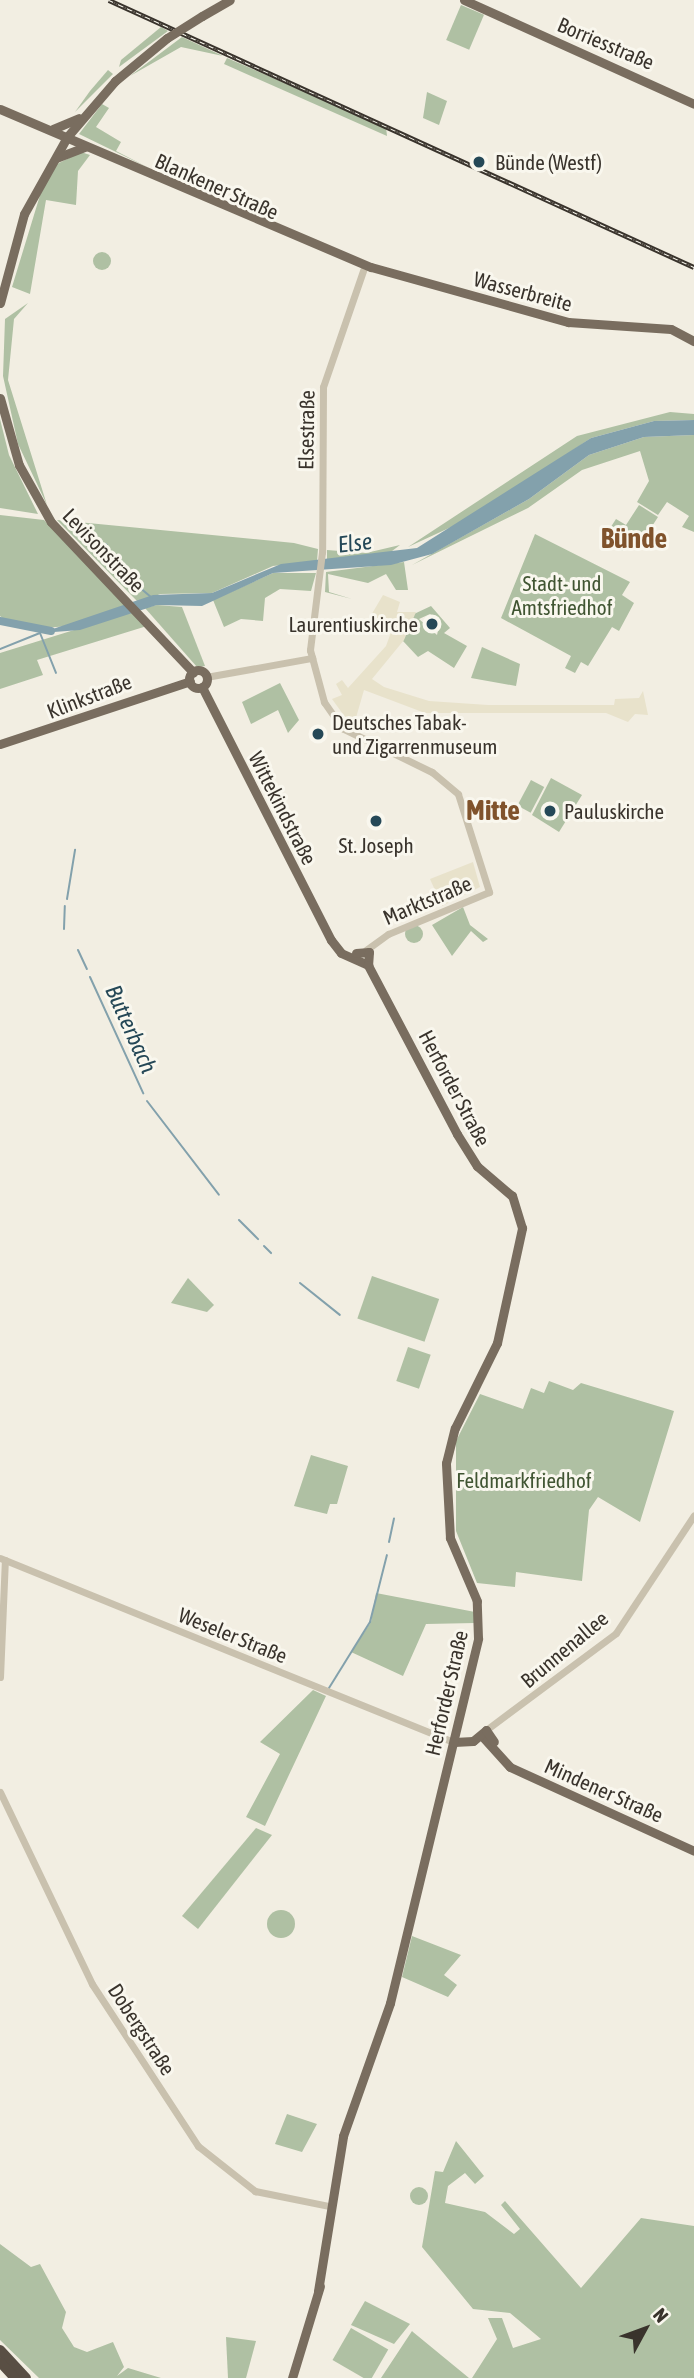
<!DOCTYPE html>
<meta charset="utf-8">
<style>
body{margin:0}
#map{position:relative;width:694px;height:2378px;overflow:hidden;background:#f2eee2;font-family:"Asap Condensed",sans-serif}
div>[style]{position:absolute}
.green>*{inset:0;background:#afc0a3;transform-origin:0 0}
.round{border-radius:50%}
.plaza>*{inset:0;background:#e8e2cb}
.water>*{inset:0;background:#83a1ac}
.stream>*{height:2px;margin:-1px;padding:0 1px;transform-origin:1px;border-radius:1px;background:#83a1ac}
.river>*{height:8px;margin:-4px;padding:0 4px;transform-origin:4px;border-radius:4px;background:#83a1ac}
.minor>*{height:7px;margin:-3.5px;padding:0 3.5px;transform-origin:3.5px;border-radius:3.5px;background:#c9c1ae}
.major>*{height:9px;margin:-4.5px;padding:0 4.5px;transform-origin:4.5px;border-radius:4.5px;background:#796d5f}
.major>.ring{margin:-4.5px;padding:0;box-sizing:content-box;background:none;border:9px solid #796d5f;border-radius:50%}
.highway>*{height:10px;margin:-5px;padding:0 5px;transform-origin:5px;border-radius:5px;background:#594f44}
.rail>*{height:4.5px;margin-top:-2.25px;transform-origin:0;background:repeating-linear-gradient(90deg,#f9f7ee 0 5px,#39332c 0 10px);box-sizing:border-box;border-block:2px solid #39332c}
.major-bridge>*{height:9px;margin:-4.5px;padding:0 4.5px;transform-origin:4.5px;border-radius:4.5px;background:#796d5f}
.dots>*{width:19px;height:19px;translate:-50% -50%;box-sizing:border-box;border:4px solid #f9f7ee;border-radius:50%}
span{translate:-50% -50%;white-space:nowrap;text-align:center;line-height:1.15;-webkit-text-stroke:6px #f9f7ee;paint-order:stroke}
.street-label{font-size:21px;color:#39332c}
.poi-label{font-size:21px;color:#39332c}
.left{translate:0 -50%;text-align:left}
.right{translate:-100% -50%;text-align:right}
.park-label{font-size:21px;color:#405532}
.water-label{font-size:23px;color:#254857;font-style:italic}
.district-label{font-size:28px;color:#80532c;font-weight:700}
.north{position:absolute;left:610px;top:2294px;width:70px;height:70px;-webkit-text-stroke:5px #f9f7ee;paint-order:stroke;rotate:49deg;font-size:19px;font-weight:700;line-height:28px;text-align:center;color:#39332c}
.north::after{content:'';display:block;margin:auto;width:24px;height:32px;background:#39332c;clip-path:polygon(50% 0,100% 100%,50% 72%,0 100%)}
</style>
<div id="map">
<div class="green">
<div style="left:461px;top:5px;width:25px;height:38px;rotate:23deg"></div>
<div style="clip-path:polygon(161px 27px,168px 31px,119px 67px,121px 60px)"></div>
<div style="clip-path:polygon(182px 37px,223px 56px,181px 47px,130px 76px)"></div>
<div style="clip-path:polygon(227px 58px,386px 127px,387px 136px,224px 64px)"></div>
<div style="clip-path:polygon(108px 70px,113px 74px,75px 112px,90px 91px)"></div>
<div style="clip-path:polygon(427px 92px,447px 101px,439px 125px,423px 118px)"></div>
<div style="clip-path:polygon(102px 104px,109px 108px,96px 127px,121px 142px,116px 151px,151px 169px,79px 134px)"></div>
<div style="clip-path:polygon(81px 152px,90px 155px,78px 171px,76px 205px,46px 200px,30px 294px,12px 287px,41px 192px,57px 164px)"></div>
<div class="round" style="left:93px;top:252px;width:18px;height:18px"></div>
<div style="clip-path:polygon(28px 303px,14px 319px,8px 380px,47px 505px,18px 444px,3px 376px,5px 319px)"></div>
<div style="clip-path:polygon(670px 412px,694px 414px,694px 420px,654px 421px,591px 438px,475px 516px,408px 547px,577px 436px)"></div>
<div style="clip-path:polygon(0 419px,9px 455px,38px 514px,0 508px)"></div>
<div style="clip-path:polygon(694px 435px,694px 532px,682px 527px,689px 516px,667px 502px,658px 515px,637px 502px,649px 481px,640px 451px,582px 470px,528px 508px,412px 565px,529px 499px,589px 455px,644px 437px)"></div>
<div style="clip-path:polygon(639px 505px,658px 517px,645px 537px,635px 531px,623px 551px,603px 539px,616px 519px,626px 525px)"></div>
<div style="clip-path:polygon(0 515px,44px 520px,130px 605px,69px 626px,31px 629px,7px 622px,0 616px)"></div>
<div style="clip-path:polygon(57px 520px,294px 543px,318px 549px,317px 561px,273px 566px,212px 593px,160px 594px,139px 603px)"></div>
<div style="clip-path:polygon(535px 534px,630px 582px,622px 595px,634px 603px,619px 631px,612px 627px,588px 666px,581px 662px,575px 673px,565px 668px,571px 656px,501px 618px)"></div>
<div style="clip-path:polygon(400px 545px,388px 554px,327px 561px,327px 550px,366px 553px)"></div>
<div style="clip-path:polygon(404px 562px,408px 590px,396px 590px,386px 574px,368px 583px,328px 574px,329px 592px,352px 599px,325px 592px,326px 572px)"></div>
<div style="clip-path:polygon(273px 573px,316px 573px,311px 591px,280px 589px,265px 598px,263px 621px,241px 619px,224px 627px,213px 600px)"></div>
<div style="clip-path:polygon(157px 605px,182px 607px,205px 666px,197px 667px,145px 608px)"></div>
<div style="clip-path:polygon(evenodd,431px 606px,450px 628px,444px 633px,467px 646px,454px 668px,428px 651px,418px 657px,403px 641px,414px 614px,431px 606px,430px 614px,440px 621px,437px 635px,419px 619px,430px 614px)"></div>
<div style="clip-path:polygon(132px 612px,147px 626px,37px 660px,43px 675px,0 689px,0 653px)"></div>
<div style="clip-path:polygon(482px 647px,520px 664px,516px 686px,471px 678px)"></div>
<div style="clip-path:polygon(280px 683px,299px 720px,288px 733px,278px 710px,251px 724px,242px 702px)"></div>
<div style="clip-path:polygon(551px 778px,582px 795px,559px 832px,532px 815px)"></div>
<div style="left:531px;top:780px;width:15px;height:29px;rotate:28deg"></div>
<div style="clip-path:polygon(463px 907px,470px 925px,488px 939px,483px 942px,471px 931px,452px 956px,432px 925px)"></div>
<div class="round" style="left:405px;top:925px;width:18px;height:18px"></div>
<div style="left:372px;top:1276px;width:71px;height:45px;rotate:19deg"></div>
<div style="clip-path:polygon(188px 1278px,214px 1305px,207px 1312px,171px 1303px)"></div>
<div style="left:408px;top:1347px;width:24px;height:36px;rotate:19deg"></div>
<div style="clip-path:polygon(549px 1381px,573px 1390px,581px 1383px,674px 1411px,640px 1522px,598px 1497px,589px 1510px,582px 1581px,516px 1572px,515px 1587px,477px 1583px,456px 1531px,456px 1441px,480px 1394px,523px 1409px,531px 1388px,544px 1393px)"></div>
<div style="clip-path:polygon(311px 1455px,348px 1466px,337px 1504px,330px 1504px,327px 1514px,294px 1506px)"></div>
<div style="clip-path:polygon(376px 1593px,475px 1612px,475px 1623px,426px 1624px,403px 1676px,351px 1652px,371px 1622px)"></div>
<div style="clip-path:polygon(313px 1690px,326px 1696px,265px 1826px,246px 1817px,280px 1754px,260px 1742px)"></div>
<div style="clip-path:polygon(256px 1828px,272px 1835px,198px 1929px,182px 1916px)"></div>
<div class="round" style="left:267px;top:1910px;width:28px;height:28px"></div>
<div style="clip-path:polygon(412px 1936px,461px 1955px,444px 1975px,457px 1985px,448px 1997px,402px 1977px)"></div>
<div style="clip-path:polygon(287px 2114px,317px 2124px,302px 2152px,275px 2144px)"></div>
<div style="clip-path:polygon(456px 2141px,484px 2176px,475px 2184px,465px 2173px,448px 2186px,445px 2203px,485px 2212px,514px 2234px,520px 2229px,501px 2205px,505px 2201px,581px 2288px,641px 2218px,694px 2226px,694px 2378px,472px 2378px,497px 2339px,488px 2318px,502px 2318px,513px 2348px,541px 2339px,510px 2313px,473px 2309px,422px 2247px,435px 2171px,443px 2172px)"></div>
<div class="round" style="left:410px;top:2187px;width:18px;height:18px"></div>
<div style="clip-path:polygon(0 2244px,31px 2267px,40px 2264px,66px 2312px,62px 2328px,74px 2347px,87px 2352px,113px 2342px,124px 2367px,117px 2376px,128px 2368px,161px 2378px,39px 2378px,0 2340px)"></div>
<div style="clip-path:polygon(365px 2301px,410px 2324px,394px 2344px,351px 2325px)"></div>
<div style="left:351px;top:2328px;width:43px;height:37px;rotate:30deg"></div>
<div style="clip-path:polygon(412px 2331px,413px 2332px,469px 2378px,381px 2378px)"></div>
<div style="clip-path:polygon(226px 2337px,256px 2341px,246px 2378px,228px 2378px)"></div>
</div>
<div class="plaza">
<div style="clip-path:polygon(383px 595px,400px 602px,397px 612px,416px 612px,404px 640px,372px 679px,384px 687px,429px 701px,488px 705px,614px 705px,615px 699px,639px 698px,643px 691px,648px 715px,635px 714px,628px 722px,606px 713px,425px 713px,364px 690px,353px 728px,332px 699px,342px 695px,336px 684px,342px 680px,348px 688px,386px 646px,393px 627px,370px 617px)"></div>
<div style="clip-path:polygon(473px 862px,480px 887px,442px 906px,430px 879px)"></div>
</div>
<div class="water">
<div style="clip-path:polygon(694px 420px,694px 435px,644px 437px,589px 455px,529px 499px,432px 554px,391px 565px,273px 573px,202px 606px,157px 605px,80px 630px,41px 633px,153px 595px,212px 593px,281px 564px,417px 548px,591px 438px,654px 421px)"></div>
</div>
<div class="stream">
<div style="left:106px;top:544px;width:29px;rotate:63deg"></div>
<div style="left:119px;top:570px;width:43px;rotate:40.3deg"></div>
<div style="left:0;top:649px;width:43px;rotate:-21.8deg"></div>
<div style="left:40px;top:633px;width:43px;rotate:68.2deg"></div>
<div style="left:67px;top:899px;width:50px;rotate:-80.7deg"></div>
<div style="left:64px;top:929px;width:23px;rotate:-88deg"></div>
<div style="left:78px;top:950px;width:21px;rotate:65deg"></div>
<div style="left:90px;top:977px;width:128px;rotate:65.4deg"></div>
<div style="left:147px;top:1101px;width:118px;rotate:52.5deg"></div>
<div style="left:239px;top:1220px;width:27px;rotate:45deg"></div>
<div style="left:264px;top:1246px;width:10px;rotate:45deg"></div>
<div style="left:300px;top:1283px;width:51px;rotate:38.7deg"></div>
<div style="left:389px;top:1542px;width:24px;rotate:-78deg"></div>
<div style="left:329px;top:1688px;width:78px;rotate:-58.2deg"></div>
<div style="left:370px;top:1622px;width:69px;rotate:-75.8deg"></div>
</div>
<div class="river">
<div style="left:0;top:621px;width:52px;rotate:11.1deg"></div>
</div>
<div class="minor">
<div style="left:365px;top:265px;width:129px;rotate:109deg"></div>
<div style="left:323px;top:387px;width:165px;rotate:90.3deg"></div>
<div style="left:322px;top:552px;width:99px;rotate:97deg"></div>
<div style="left:310px;top:650px;width:54px;rotate:74.9deg"></div>
<div style="left:324px;top:702px;width:32px;rotate:55deg"></div>
<div style="left:342px;top:728px;width:100px;rotate:26.1deg"></div>
<div style="left:432px;top:772px;width:34px;rotate:40deg"></div>
<div style="left:458px;top:794px;width:103px;rotate:72.4deg"></div>
<div style="left:489px;top:892px;width:109px;rotate:157.4deg"></div>
<div style="left:388px;top:934px;width:27px;rotate:144deg"></div>
<div style="left:206px;top:677px;width:108px;rotate:-10.2deg"></div>
<div style="left:0;top:1558px;width:490px;rotate:22.1deg"></div>
<div style="left:0;top:1677px;width:117px;rotate:-87.6deg"></div>
<div style="left:486px;top:1730px;width:162px;rotate:-36.7deg"></div>
<div style="left:616px;top:1633px;width:141px;rotate:-56.5deg"></div>
<div style="left:0;top:1792px;width:213px;rotate:64.4deg"></div>
<div style="left:92px;top:1984px;width:194px;rotate:56.8deg"></div>
<div style="left:198px;top:2146px;width:73px;rotate:38.3deg"></div>
<div style="left:255px;top:2191px;width:76px;rotate:11.5deg"></div>
</div>
<div class="major">
<div style="left:464px;top:0;width:252px;rotate:24.3deg"></div>
<div style="left:202px;top:16px;width:32px;rotate:-30deg"></div>
<div style="left:0;top:109px;width:403px;rotate:23.1deg"></div>
<div style="left:371px;top:267px;width:205px;rotate:15.6deg"></div>
<div style="left:568px;top:322px;width:103px;rotate:3.9deg"></div>
<div style="left:671px;top:329px;width:26px;rotate:28deg"></div>
<div style="left:53px;top:129px;width:28px;rotate:-23deg"></div>
<div style="left:56px;top:158px;width:31px;rotate:-21deg"></div>
<div style="left:0;top:303px;width:92px;rotate:-74.9deg"></div>
<div style="left:24px;top:214px;width:88px;rotate:-60.8deg"></div>
<div style="left:67px;top:137px;width:74px;rotate:-49.4deg"></div>
<div style="left:115px;top:81px;width:67px;rotate:-39.6deg"></div>
<div style="left:0;top:398px;width:70px;rotate:74.2deg"></div>
<div style="left:19px;top:465px;width:65px;rotate:60.7deg"></div>
<div style="left:51px;top:522px;width:207px;rotate:46.6deg"></div>
<div class="ring" style="left:189px;top:670px;width:9px;height:9px"></div>
<div style="left:202px;top:687px;width:284px;rotate:63deg"></div>
<div style="left:331px;top:940px;width:16px;rotate:52deg"></div>
<div style="left:341px;top:953px;width:30px;rotate:24deg"></div>
<div style="left:0;top:744px;width:200px;rotate:-18.3deg"></div>
<div style="left:356px;top:953px;width:13px;rotate:-4deg"></div>
<div style="left:369px;top:952px;width:13px;rotate:94deg"></div>
<div style="left:481px;top:1735px;width:43px;rotate:47.8deg"></div>
<div style="left:510px;top:1767px;width:202px;rotate:24.5deg"></div>
<div style="left:454px;top:1742px;width:19px;rotate:-3deg"></div>
<div style="left:473px;top:1741px;width:17px;rotate:-40deg"></div>
<div style="left:486px;top:1730px;width:14px;rotate:56deg"></div>
<div style="left:318px;top:2291px;width:157px;rotate:-80.8deg"></div>
<div style="left:343px;top:2136px;width:141px;rotate:-70.5deg"></div>
<div style="left:390px;top:2003px;width:375px;rotate:-76.4deg"></div>
<div style="left:478px;top:1638px;width:37px;rotate:-92deg"></div>
<div style="left:477px;top:1601px;width:69px;rotate:-113.2deg"></div>
<div style="left:450px;top:1538px;width:75px;rotate:-93.1deg"></div>
<div style="left:446px;top:1463px;width:36px;rotate:-76deg"></div>
<div style="left:455px;top:1428px;width:95px;rotate:-63.7deg"></div>
<div style="left:497px;top:1343px;width:118px;rotate:-77.7deg"></div>
<div style="left:522px;top:1228px;width:34px;rotate:-107deg"></div>
<div style="left:512px;top:1196px;width:46px;rotate:-139.4deg"></div>
<div style="left:477px;top:1166px;width:38px;rotate:-122deg"></div>
<div style="left:457px;top:1134px;width:191px;rotate:-117.8deg"></div>
<div style="left:292px;top:2378px;width:96px;rotate:-73.1deg"></div>
</div>
<div class="highway">
<div style="left:0;top:2350px;width:38px;rotate:47deg"></div>
<div style="left:0;top:2362px;width:22px;rotate:47deg"></div>
</div>
<div class="rail">
<div style="left:109px;top:0;width:643px;rotate:24.53deg"></div>
</div>
<div class="major-bridge">
<div style="left:167px;top:38px;width:41px;rotate:-32.2deg"></div>
</div>
<div class="dots">
<div style="left:479px;top:162px;background:#254857"></div>
<div style="left:432px;top:624px;background:#254857"></div>
<div style="left:318px;top:734px;background:#254857"></div>
<div style="left:550px;top:811px;background:#254857"></div>
<div style="left:376px;top:821px;background:#254857"></div>
</div>
<div class="street-label">
<span style="left:606px;top:43px;rotate:23deg">Borriesstraße</span>
<span style="left:217px;top:186px;rotate:24deg">Blankener Straße</span>
<span style="left:523px;top:291px;rotate:15deg">Wasserbreite</span>
<span style="left:306px;top:430px;rotate:-89deg">Elsestraße</span>
<span style="left:104px;top:550px;rotate:46deg">Levisonstraße</span>
<span style="left:89px;top:696px;rotate:-21deg">Klinkstraße</span>
<span style="left:283px;top:808px;rotate:63deg">Wittekindstraße</span>
<span style="left:427px;top:900px;rotate:-23deg">Marktstraße</span>
<span style="left:455px;top:1088px;rotate:62deg">Herforder Straße</span>
<span style="left:233px;top:1635px;rotate:22deg">Weseler Straße</span>
<span style="left:564px;top:1649px;rotate:-40deg">Brunnenallee</span>
<span style="left:446px;top:1693px;rotate:-77deg">Herforder Straße</span>
<span style="left:604px;top:1790px;rotate:24deg">Mindener Straße</span>
<span style="left:142px;top:2029px;rotate:57deg">Dobergstraße</span>
</div>
<div class="poi-label">
<span class="left" style="left:495px;top:162px">Bünde (Westf)</span>
<span class="right" style="left:418px;top:624px">Laurentiuskirche</span>
<span class="left" style="left:332px;top:734px">Deutsches Tabak-<br>und Zigarrenmuseum</span>
<span class="left" style="left:564px;top:811px">Pauluskirche</span>
<span style="left:376px;top:845px">St. Joseph</span>
</div>
<div class="park-label">
<span style="left:562px;top:595px">Stadt- und<br>Amtsfriedhof</span>
<span style="left:524px;top:1480px">Feldmarkfriedhof</span>
</div>
<div class="water-label">
<span style="left:355px;top:543px;rotate:-7deg">Else</span>
<span style="left:131px;top:1029px;rotate:66deg">Butterbach</span>
</div>
<div class="district-label">
<span style="left:634px;top:538px">Bünde</span>
<span style="left:493px;top:810px">Mitte</span>
</div>
<div class="north">N</div>
</div>
